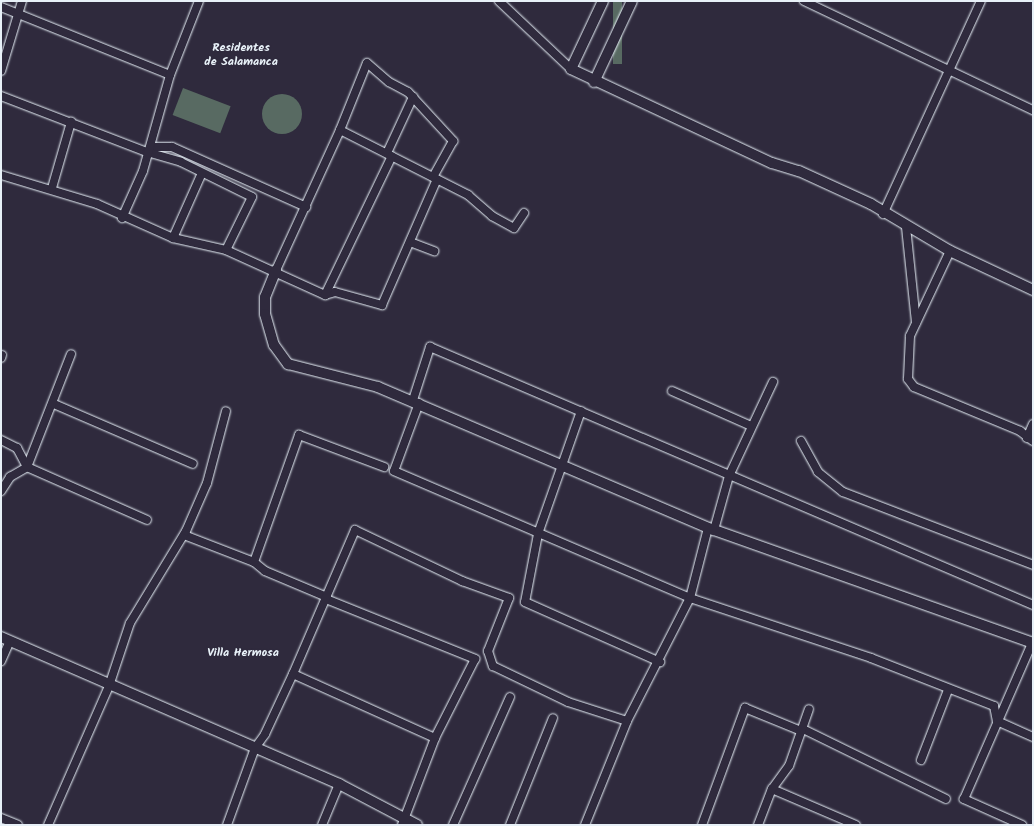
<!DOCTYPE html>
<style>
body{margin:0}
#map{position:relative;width:1034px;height:826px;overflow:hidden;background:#2f2a3d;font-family:Kalam,sans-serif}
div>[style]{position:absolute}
.green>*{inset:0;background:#586a62;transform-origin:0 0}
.round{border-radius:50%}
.roads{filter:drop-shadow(0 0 1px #e8f1f8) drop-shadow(0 0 1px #e8f1f8)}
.minor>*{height:8px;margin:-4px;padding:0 4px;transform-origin:4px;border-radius:4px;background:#2f2a3d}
.tertiary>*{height:10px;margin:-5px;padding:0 5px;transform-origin:5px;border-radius:5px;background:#2f2a3d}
span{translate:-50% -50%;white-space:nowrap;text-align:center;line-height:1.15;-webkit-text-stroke:3px #2f2a3d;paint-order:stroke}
.neighbourhood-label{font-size:12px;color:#e8f1f8;font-weight:700}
.frame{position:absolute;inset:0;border:2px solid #e8f1f8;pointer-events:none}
</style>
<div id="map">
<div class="green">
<div style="left:613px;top:1px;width:9px;height:63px"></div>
<div style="left:183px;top:88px;width:51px;height:29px;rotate:21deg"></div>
<div class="round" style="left:262px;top:94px;width:40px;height:40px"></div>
</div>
<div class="roads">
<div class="minor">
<div style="left:499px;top:1px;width:99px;rotate:43.4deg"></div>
<div style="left:804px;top:1px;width:254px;rotate:25.5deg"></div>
<div style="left:1px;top:7px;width:182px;rotate:21.9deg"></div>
<div style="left:1px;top:71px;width:73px;rotate:-73.3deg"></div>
<div style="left:1px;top:96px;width:156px;rotate:21deg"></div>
<div style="left:147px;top:152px;width:9px;rotate:-32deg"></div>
<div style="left:155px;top:147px;width:17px"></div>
<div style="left:172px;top:147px;width:147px;rotate:24.1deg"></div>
<div style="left:340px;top:130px;width:144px;rotate:26.9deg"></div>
<div style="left:468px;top:195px;width:32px;rotate:41deg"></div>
<div style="left:492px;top:216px;width:25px;rotate:29deg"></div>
<div style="left:514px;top:228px;width:18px;rotate:-56deg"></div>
<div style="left:147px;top:152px;width:35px;rotate:16deg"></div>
<div style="left:181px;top:162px;width:79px;rotate:26.2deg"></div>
<div style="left:252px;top:197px;width:59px;rotate:116.1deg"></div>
<div style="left:387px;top:153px;width:62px;rotate:-65.1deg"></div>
<div style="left:1px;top:175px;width:100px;rotate:16.8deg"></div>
<div style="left:97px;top:204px;width:83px;rotate:24.1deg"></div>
<div style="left:173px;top:238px;width:54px;rotate:12.8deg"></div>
<div style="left:226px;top:250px;width:109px;rotate:24.4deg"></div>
<div style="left:325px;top:295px;width:10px;rotate:-17deg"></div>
<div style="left:335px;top:292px;width:49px;rotate:15.5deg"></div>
<div style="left:382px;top:305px;width:137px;rotate:-66.4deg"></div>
<div style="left:52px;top:188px;width:69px;rotate:-73.9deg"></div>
<div style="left:883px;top:214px;width:234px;rotate:-65.3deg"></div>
<div style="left:122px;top:218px;width:51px;rotate:-65.9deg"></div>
<div style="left:143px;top:171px;width:100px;rotate:-74.3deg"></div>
<div style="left:170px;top:75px;width:79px;rotate:-68.6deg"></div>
<div style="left:906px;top:227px;width:96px;rotate:84deg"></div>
<div style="left:173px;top:238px;width:71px;rotate:-66deg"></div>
<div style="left:410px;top:242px;width:26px;rotate:21deg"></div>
<div style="left:950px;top:251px;width:94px;rotate:115.2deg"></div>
<div style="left:910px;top:336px;width:43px;rotate:92.7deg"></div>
<div style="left:908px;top:379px;width:10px;rotate:53deg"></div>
<div style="left:914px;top:387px;width:115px;rotate:22.5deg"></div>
<div style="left:1020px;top:431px;width:16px;rotate:38deg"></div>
<div style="left:276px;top:270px;width:154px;rotate:-65.4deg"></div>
<div style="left:340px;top:130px;width:72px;rotate:-68.1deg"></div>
<div style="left:367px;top:63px;width:29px;rotate:41deg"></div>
<div style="left:389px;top:82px;width:21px;rotate:28deg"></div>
<div style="left:408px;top:92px;width:67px;rotate:47.4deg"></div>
<div style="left:453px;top:141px;width:41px;rotate:119.1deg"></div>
<div style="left:325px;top:295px;width:154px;rotate:-64.3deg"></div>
<div style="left:1px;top:358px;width:3px;rotate:-72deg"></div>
<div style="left:672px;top:391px;width:86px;rotate:23.9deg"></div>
<div style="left:413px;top:400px;width:56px;rotate:-72.2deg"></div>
<div style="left:430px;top:347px;width:656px;rotate:23.16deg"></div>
<div style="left:419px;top:403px;width:72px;rotate:110.2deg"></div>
<div style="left:394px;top:471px;width:322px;rotate:23.2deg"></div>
<div style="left:690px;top:598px;width:191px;rotate:18.3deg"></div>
<div style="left:871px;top:658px;width:132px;rotate:21.3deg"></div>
<div style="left:994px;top:706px;width:15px;rotate:79deg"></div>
<div style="left:997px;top:721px;width:39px;rotate:24deg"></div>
<div style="left:54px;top:404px;width:151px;rotate:23.3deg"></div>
<div style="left:581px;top:411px;width:130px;rotate:109.3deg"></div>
<div style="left:538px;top:534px;width:69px;rotate:100.8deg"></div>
<div style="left:525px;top:602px;width:148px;rotate:24deg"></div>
<div style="left:1027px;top:438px;width:15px;rotate:-67deg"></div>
<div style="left:1px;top:440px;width:18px;rotate:27deg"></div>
<div style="left:17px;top:448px;width:21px;rotate:62deg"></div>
<div style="left:27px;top:467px;width:131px;rotate:23.8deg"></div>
<div style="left:801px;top:441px;width:35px;rotate:61deg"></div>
<div style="left:818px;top:472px;width:32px;rotate:39deg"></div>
<div style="left:843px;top:492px;width:204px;rotate:21deg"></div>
<div style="left:1px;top:491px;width:17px;rotate:-57deg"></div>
<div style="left:10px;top:477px;width:20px;rotate:-30deg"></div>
<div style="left:27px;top:467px;width:121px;rotate:-68.7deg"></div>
<div style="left:714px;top:530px;width:56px;rotate:-74.5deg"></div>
<div style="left:729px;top:476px;width:104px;rotate:-64.9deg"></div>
<div style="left:184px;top:535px;width:75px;rotate:21.1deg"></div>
<div style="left:254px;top:562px;width:14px;rotate:39deg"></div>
<div style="left:265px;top:571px;width:67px;rotate:22.8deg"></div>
<div style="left:254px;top:562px;width:135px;rotate:-70.5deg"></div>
<div style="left:299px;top:435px;width:91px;rotate:20.6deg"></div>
<div style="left:326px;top:599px;width:161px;rotate:21.9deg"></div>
<div style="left:475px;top:659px;width:89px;rotate:116.9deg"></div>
<div style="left:435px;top:738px;width:93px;rotate:110.8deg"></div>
<div style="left:1px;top:661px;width:22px;rotate:-66deg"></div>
<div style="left:293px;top:674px;width:156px;rotate:24.3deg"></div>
<div style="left:803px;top:729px;width:159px;rotate:26.1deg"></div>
<div style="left:921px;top:760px;width:75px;rotate:-68.9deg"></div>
<div style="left:772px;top:789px;width:91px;rotate:23.2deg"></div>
<div style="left:1px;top:818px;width:18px;rotate:22deg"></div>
<div style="left:48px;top:825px;width:152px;rotate:-66.3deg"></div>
<div style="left:109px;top:686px;width:66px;rotate:-71.6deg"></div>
<div style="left:130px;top:623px;width:108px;rotate:-58.7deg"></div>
<div style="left:186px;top:531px;width:52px;rotate:-66.4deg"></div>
<div style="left:207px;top:483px;width:74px;rotate:-75.2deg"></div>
<div style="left:227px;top:825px;width:82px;rotate:-70deg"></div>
<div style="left:255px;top:748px;width:17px;rotate:-54deg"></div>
<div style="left:265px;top:734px;width:66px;rotate:-65deg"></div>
<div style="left:293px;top:674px;width:157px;rotate:-66.7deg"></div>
<div style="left:355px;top:530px;width:119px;rotate:25.5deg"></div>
<div style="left:462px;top:581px;width:50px;rotate:19.9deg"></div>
<div style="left:509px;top:598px;width:57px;rotate:111.6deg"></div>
<div style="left:488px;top:651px;width:16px;rotate:72deg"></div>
<div style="left:493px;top:666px;width:83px;rotate:25.6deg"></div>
<div style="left:568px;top:702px;width:62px;rotate:17.9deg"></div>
<div style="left:322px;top:825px;width:44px;rotate:-67.5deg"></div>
<div style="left:453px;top:825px;width:140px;rotate:-66deg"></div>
<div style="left:510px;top:825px;width:115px;rotate:-68.1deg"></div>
<div style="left:585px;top:825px;width:112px;rotate:-68deg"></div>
<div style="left:627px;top:721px;width:138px;rotate:-62.9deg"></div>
<div style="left:690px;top:598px;width:72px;rotate:-75.6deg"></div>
<div style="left:702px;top:825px;width:125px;rotate:-69.8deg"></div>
<div style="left:745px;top:708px;width:61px;rotate:22.3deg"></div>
<div style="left:758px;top:825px;width:39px;rotate:-69deg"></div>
<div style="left:772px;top:789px;width:29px;rotate:-54deg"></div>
<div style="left:789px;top:766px;width:60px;rotate:-70.7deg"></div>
<div style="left:1022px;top:825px;width:64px;rotate:-155.9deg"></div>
<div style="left:964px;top:799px;width:170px;rotate:-66.4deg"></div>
</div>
<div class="tertiary">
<div style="left:603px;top:1px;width:75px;rotate:115.2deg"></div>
<div style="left:571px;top:69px;width:222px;rotate:25.1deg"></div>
<div style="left:772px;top:163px;width:28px;rotate:17deg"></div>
<div style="left:799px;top:171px;width:79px;rotate:24.6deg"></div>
<div style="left:871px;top:204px;width:92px;rotate:30.7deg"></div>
<div style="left:950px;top:251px;width:92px;rotate:25.2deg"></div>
<div style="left:594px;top:82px;width:89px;rotate:-64.9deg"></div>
<div style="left:276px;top:270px;width:29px;rotate:112deg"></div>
<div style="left:265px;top:297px;width:17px;rotate:90deg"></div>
<div style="left:265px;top:314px;width:32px;rotate:74deg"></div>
<div style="left:274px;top:345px;width:24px;rotate:54deg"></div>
<div style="left:288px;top:364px;width:93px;rotate:14.3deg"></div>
<div style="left:378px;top:387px;width:365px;rotate:23.1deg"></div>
<div style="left:714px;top:530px;width:338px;rotate:19.5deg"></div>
<div style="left:1px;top:637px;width:369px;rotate:23.5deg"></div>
<div style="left:339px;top:784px;width:88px;rotate:27.7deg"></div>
</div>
</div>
<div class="neighbourhood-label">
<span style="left:241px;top:55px">Residentes<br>de Salamanca</span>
<span style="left:243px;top:653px">Villa Hermosa</span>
</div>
<div class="frame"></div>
</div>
